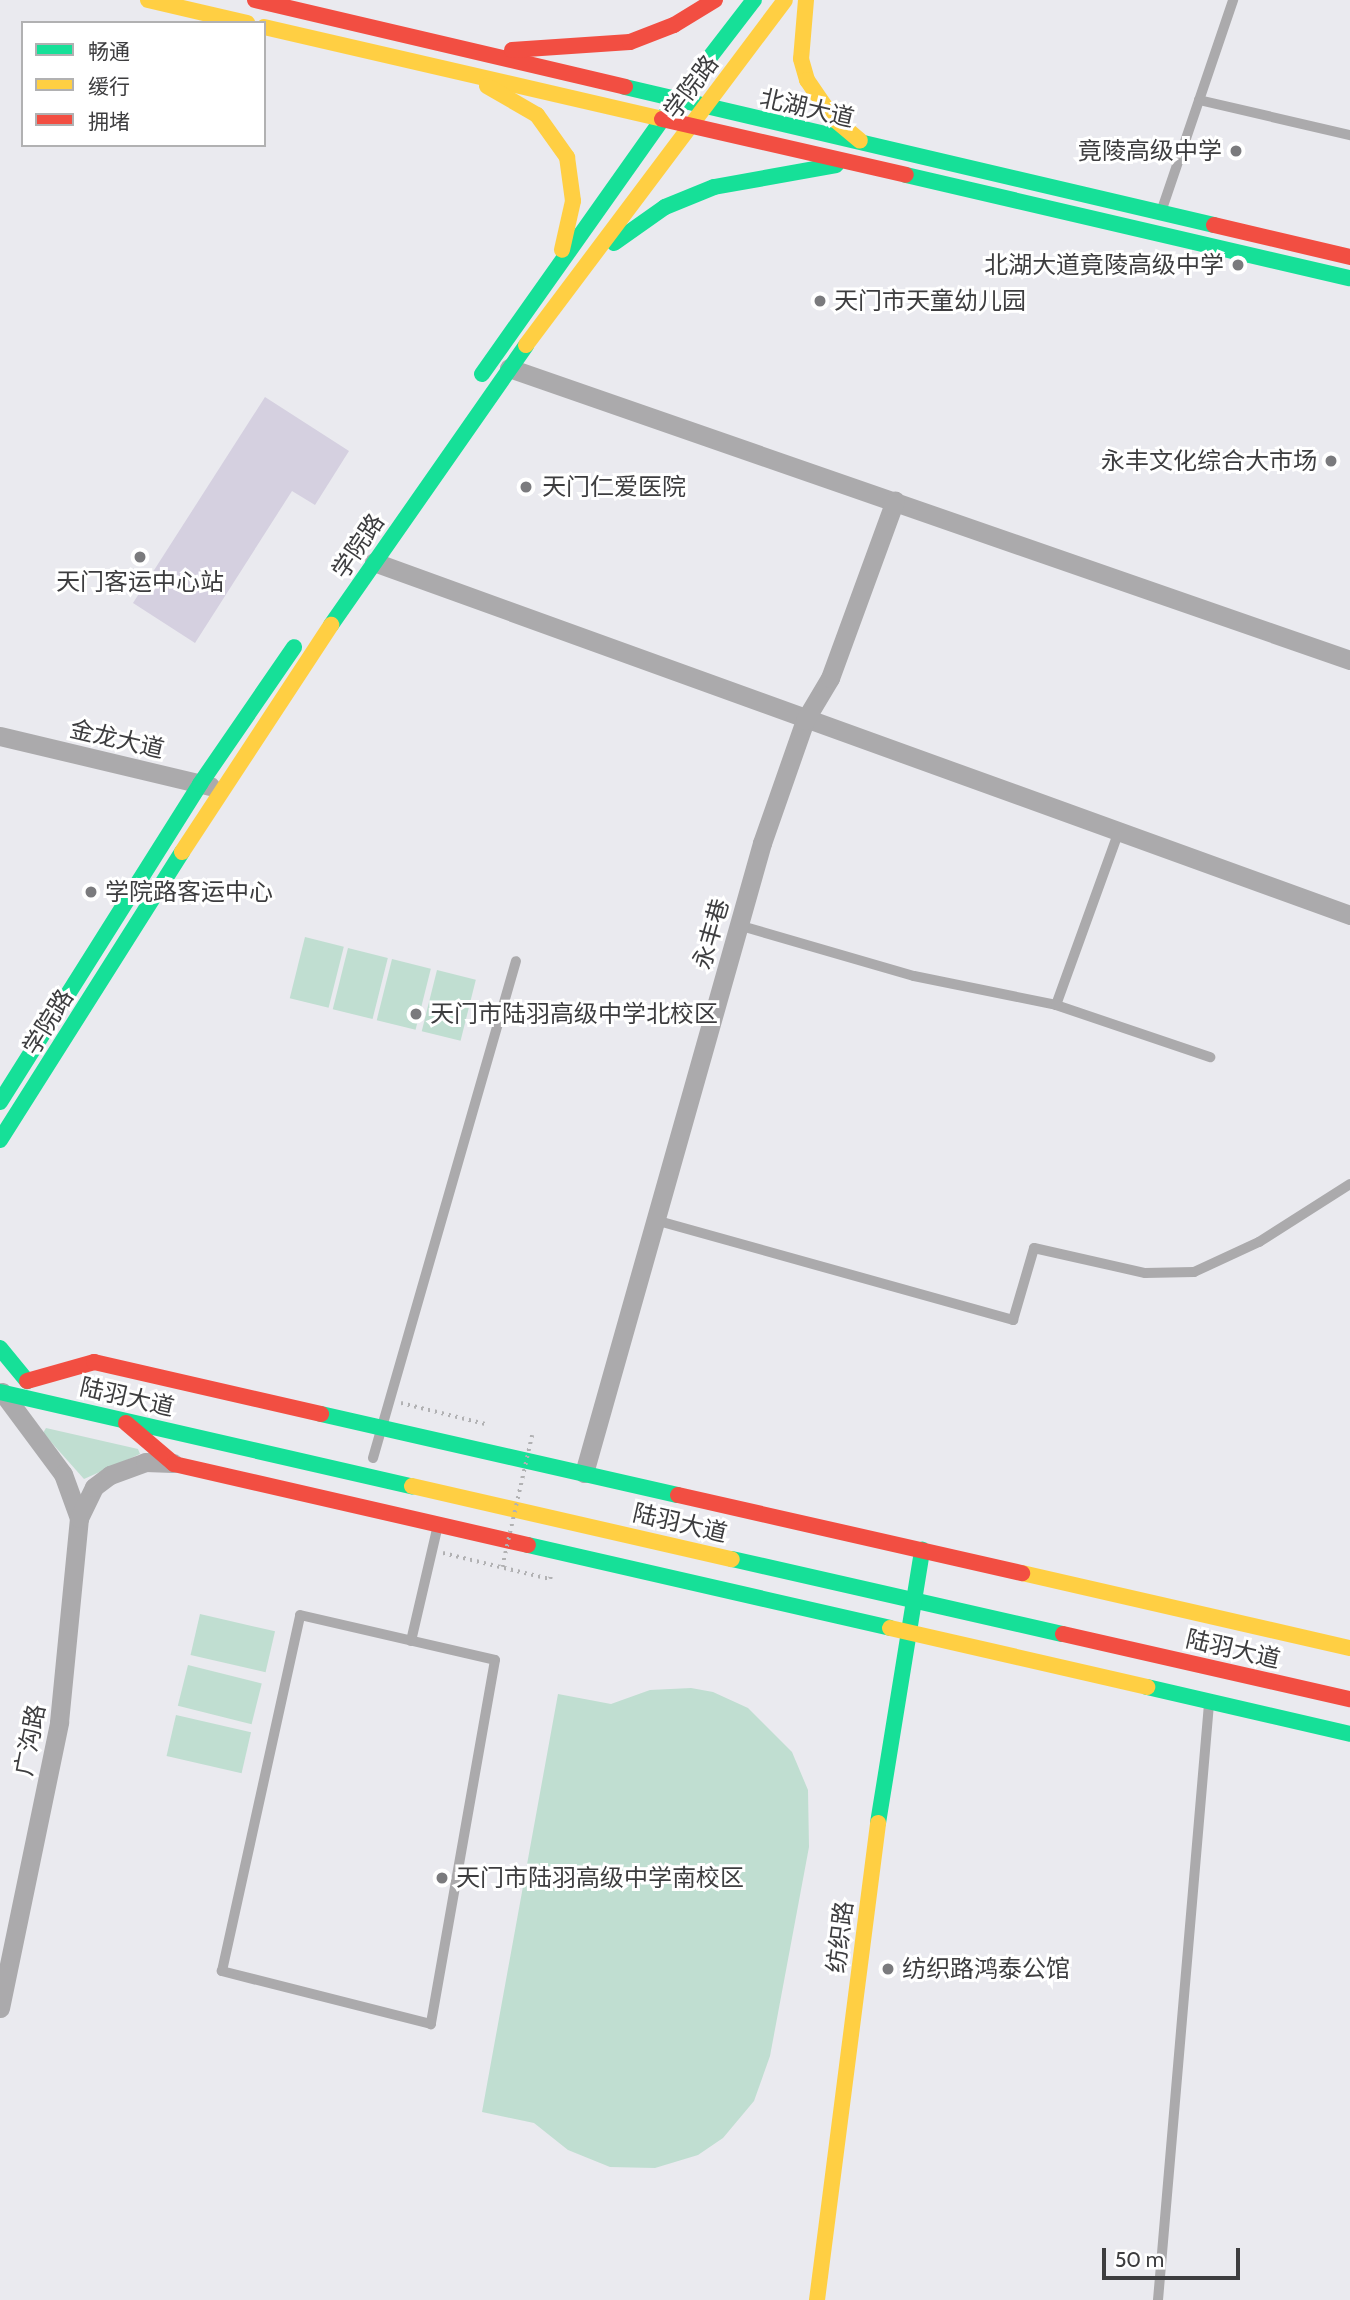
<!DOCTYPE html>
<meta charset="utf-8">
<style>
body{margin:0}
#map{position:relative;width:1350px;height:2300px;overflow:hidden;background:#eaeaef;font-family:Cabin,"Noto Sans SC",sans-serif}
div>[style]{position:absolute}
.green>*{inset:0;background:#c0ded1;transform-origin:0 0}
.building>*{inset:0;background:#d5d0e0}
.path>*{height:3.5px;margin-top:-1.75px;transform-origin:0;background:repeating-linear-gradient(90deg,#b1b1b3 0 2px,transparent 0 7px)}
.lane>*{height:10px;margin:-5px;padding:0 5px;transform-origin:5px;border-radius:5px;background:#abaaac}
.street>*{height:19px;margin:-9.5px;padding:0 9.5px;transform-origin:9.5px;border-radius:9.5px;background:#abaaac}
.fast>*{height:16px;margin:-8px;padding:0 8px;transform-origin:8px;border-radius:8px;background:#16e098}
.slow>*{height:16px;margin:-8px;padding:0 8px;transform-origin:8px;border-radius:8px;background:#ffcf43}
.jam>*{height:16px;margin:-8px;padding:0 8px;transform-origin:8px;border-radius:8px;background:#f24e42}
.path-bridge>*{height:3.5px;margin-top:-1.75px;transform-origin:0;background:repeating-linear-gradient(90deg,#b1b1b3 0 2px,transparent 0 7px)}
.dots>*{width:19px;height:19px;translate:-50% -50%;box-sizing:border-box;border:4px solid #fff;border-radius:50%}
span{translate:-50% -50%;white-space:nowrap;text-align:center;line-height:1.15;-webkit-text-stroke:6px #fff;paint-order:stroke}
.street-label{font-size:24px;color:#3d3d3f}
.poi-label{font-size:24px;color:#3d3d3f}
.right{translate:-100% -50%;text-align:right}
.left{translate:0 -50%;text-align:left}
.legend{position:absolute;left:21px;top:21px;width:245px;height:126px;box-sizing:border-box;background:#fff;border:2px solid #b1b1b2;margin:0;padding:9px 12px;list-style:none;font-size:21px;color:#3d3d3f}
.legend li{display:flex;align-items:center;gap:14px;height:35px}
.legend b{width:35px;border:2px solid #b1b1b2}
.scale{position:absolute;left:1102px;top:2248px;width:138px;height:32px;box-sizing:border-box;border:4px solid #3d3d3f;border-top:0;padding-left:9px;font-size:21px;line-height:24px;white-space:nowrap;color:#3d3d3f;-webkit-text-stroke:5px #fff;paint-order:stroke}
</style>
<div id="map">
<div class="green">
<div style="left:305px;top:937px;width:40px;height:63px;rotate:14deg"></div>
<div style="left:348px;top:948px;width:41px;height:63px;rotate:14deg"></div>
<div style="left:392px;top:959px;width:40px;height:63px;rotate:14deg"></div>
<div style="left:437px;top:970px;width:40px;height:63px;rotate:14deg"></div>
<div style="clip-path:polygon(46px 1428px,138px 1449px,140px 1454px,84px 1479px,43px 1433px)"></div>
<div style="left:200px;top:1614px;width:77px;height:42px;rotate:13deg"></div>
<div style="left:188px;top:1665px;width:76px;height:42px;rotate:14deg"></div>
<div style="clip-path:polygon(691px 1688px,713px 1692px,748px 1708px,792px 1752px,808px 1790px,809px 1847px,770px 2056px,754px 2101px,723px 2138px,698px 2155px,655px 2168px,610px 2167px,568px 2150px,534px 2123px,482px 2112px,558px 1694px,611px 1704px,650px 1690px)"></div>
<div style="left:176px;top:1715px;width:77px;height:42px;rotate:13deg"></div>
</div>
<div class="building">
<div style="clip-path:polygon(265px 397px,349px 451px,315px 505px,292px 491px,195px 643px,133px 603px)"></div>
</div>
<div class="path">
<div style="left:401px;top:1403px;width:87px;rotate:14deg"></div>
<div style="left:443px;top:1553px;width:110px;rotate:13.7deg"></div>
<div style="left:550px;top:1579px;width:5px;rotate:-79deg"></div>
</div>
<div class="lane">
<div style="left:1199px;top:100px;width:155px;rotate:13.1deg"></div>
<div style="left:1161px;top:212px;width:224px;rotate:-71.2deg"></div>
<div style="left:738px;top:925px;width:183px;rotate:16.2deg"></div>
<div style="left:914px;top:976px;width:145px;rotate:11.5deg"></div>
<div style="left:1056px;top:1005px;width:163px;rotate:18.7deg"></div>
<div style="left:1056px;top:1005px;width:185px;rotate:-70.1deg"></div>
<div style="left:655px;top:1220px;width:372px;rotate:15.6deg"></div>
<div style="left:1013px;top:1320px;width:75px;rotate:-73.7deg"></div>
<div style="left:1034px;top:1248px;width:114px;rotate:12.7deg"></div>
<div style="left:1145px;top:1273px;width:49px;rotate:-1.2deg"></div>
<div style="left:1194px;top:1272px;width:72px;rotate:-24.8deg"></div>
<div style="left:1259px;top:1242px;width:108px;rotate:-32.5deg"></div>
<div style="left:373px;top:1458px;width:517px;rotate:-73.95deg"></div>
<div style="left:300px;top:1615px;width:200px;rotate:13deg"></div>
<div style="left:495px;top:1660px;width:370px;rotate:100deg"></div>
<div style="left:431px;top:2024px;width:216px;rotate:-165.8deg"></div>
<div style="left:222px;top:1971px;width:364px;rotate:-77.6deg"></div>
<div style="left:411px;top:1641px;width:115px;rotate:-76.9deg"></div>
<div style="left:1158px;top:2300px;width:598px;rotate:-85.11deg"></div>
</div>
<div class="street">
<div style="left:509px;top:368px;width:890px;rotate:19.15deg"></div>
<div style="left:374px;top:562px;width:1038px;rotate:19.88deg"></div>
<div style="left:0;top:736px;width:216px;rotate:13.4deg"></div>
<div style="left:2px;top:1392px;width:102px;rotate:53.4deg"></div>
<div style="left:63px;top:1474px;width:47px;rotate:70deg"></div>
<div style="left:584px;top:1473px;width:655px;rotate:-74.22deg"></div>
<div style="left:762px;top:843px;width:130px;rotate:-70.7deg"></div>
<div style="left:805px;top:720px;width:49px;rotate:-59.2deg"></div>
<div style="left:830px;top:678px;width:189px;rotate:-69.9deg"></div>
<div style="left:0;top:2008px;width:292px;rotate:-78.3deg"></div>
<div style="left:59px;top:1722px;width:205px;rotate:-84.4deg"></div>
<div style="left:79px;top:1518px;width:34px;rotate:-64deg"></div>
<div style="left:94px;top:1487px;width:20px;rotate:-37deg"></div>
<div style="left:110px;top:1475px;width:37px;rotate:-20deg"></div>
<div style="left:145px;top:1462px;width:28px;rotate:2deg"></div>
</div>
<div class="fast">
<div style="left:625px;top:87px;width:605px;rotate:13.19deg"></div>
<div style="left:906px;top:175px;width:456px;rotate:13.1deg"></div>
<div style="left:614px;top:243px;width:62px;rotate:-35.2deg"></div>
<div style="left:665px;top:207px;width:53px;rotate:-22.2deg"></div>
<div style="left:714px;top:187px;width:124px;rotate:-10.2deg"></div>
<div style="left:482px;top:374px;width:314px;rotate:-54.7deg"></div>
<div style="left:663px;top:118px;width:149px;rotate:-52.4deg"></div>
<div style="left:331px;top:625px;width:341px;rotate:-55.1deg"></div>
<div style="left:0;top:1102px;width:376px;rotate:-57.8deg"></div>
<div style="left:200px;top:784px;width:166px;rotate:-55.5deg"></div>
<div style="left:0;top:1140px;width:341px;rotate:-57.7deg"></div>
<div style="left:0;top:1348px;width:43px;rotate:50.7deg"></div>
<div style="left:0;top:1392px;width:423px;rotate:12.9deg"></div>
<div style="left:321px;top:1414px;width:366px;rotate:12.8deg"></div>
<div style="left:528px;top:1545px;width:371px;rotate:12.9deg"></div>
<div style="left:732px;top:1559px;width:339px;rotate:12.8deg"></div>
<div style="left:1147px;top:1687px;width:208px;rotate:13deg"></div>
<div style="left:878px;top:1823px;width:277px;rotate:-80.8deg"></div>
</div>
<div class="slow">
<div style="left:148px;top:0;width:102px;rotate:13.1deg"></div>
<div style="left:806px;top:0;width:59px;rotate:94.8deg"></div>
<div style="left:801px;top:59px;width:22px;rotate:74deg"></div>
<div style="left:807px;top:80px;width:46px;rotate:55.6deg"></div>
<div style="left:833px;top:118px;width:35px;rotate:40deg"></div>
<div style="left:264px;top:27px;width:408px;rotate:13deg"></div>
<div style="left:487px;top:86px;width:58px;rotate:30.1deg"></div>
<div style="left:537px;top:115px;width:52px;rotate:54.5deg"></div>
<div style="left:567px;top:157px;width:44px;rotate:82.2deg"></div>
<div style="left:573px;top:201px;width:50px;rotate:102.7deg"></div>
<div style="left:526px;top:345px;width:431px;rotate:-53.1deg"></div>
<div style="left:182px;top:852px;width:272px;rotate:-56.7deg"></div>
<div style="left:412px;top:1486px;width:328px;rotate:12.9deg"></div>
<div style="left:1022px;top:1573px;width:336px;rotate:12.9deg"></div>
<div style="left:890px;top:1628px;width:264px;rotate:12.9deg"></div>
<div style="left:817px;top:2300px;width:481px;rotate:-82.7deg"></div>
</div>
<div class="jam">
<div style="left:255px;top:0;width:380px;rotate:13.2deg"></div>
<div style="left:512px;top:50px;width:118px;rotate:-3.9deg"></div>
<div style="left:630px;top:42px;width:47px;rotate:-21.1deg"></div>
<div style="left:674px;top:25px;width:48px;rotate:-31.4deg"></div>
<div style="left:662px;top:119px;width:250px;rotate:12.9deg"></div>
<div style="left:1214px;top:225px;width:140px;rotate:13.2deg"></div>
<div style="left:27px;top:1381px;width:70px;rotate:-15.8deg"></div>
<div style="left:94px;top:1362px;width:233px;rotate:12.9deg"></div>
<div style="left:126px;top:1423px;width:63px;rotate:40.5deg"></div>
<div style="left:174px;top:1464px;width:363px;rotate:12.9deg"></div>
<div style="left:678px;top:1495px;width:353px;rotate:12.8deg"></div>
<div style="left:1063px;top:1634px;width:294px;rotate:12.8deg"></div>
</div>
<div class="path-bridge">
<div style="left:502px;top:1567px;width:135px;rotate:-77.2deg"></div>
</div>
<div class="dots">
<div style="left:1236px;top:151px;background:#7a7a7d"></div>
<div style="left:1238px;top:265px;background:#7a7a7d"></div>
<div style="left:820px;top:301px;background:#7a7a7d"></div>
<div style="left:1331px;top:461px;background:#7a7a7d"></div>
<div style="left:526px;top:487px;background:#7a7a7d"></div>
<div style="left:140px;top:557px;background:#7a7a7d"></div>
<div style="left:91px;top:892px;background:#7a7a7d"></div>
<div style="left:416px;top:1014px;background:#7a7a7d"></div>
<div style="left:442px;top:1878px;background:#7a7a7d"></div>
<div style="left:888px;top:1969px;background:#7a7a7d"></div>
</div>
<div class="street-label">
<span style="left:691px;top:87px;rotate:-53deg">学院路</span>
<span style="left:807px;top:108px;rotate:13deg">北湖大道</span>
<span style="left:358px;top:546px;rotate:-56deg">学院路</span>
<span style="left:117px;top:739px;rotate:13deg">金龙大道</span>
<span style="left:711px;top:934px;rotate:-74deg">永丰巷</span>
<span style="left:48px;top:1022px;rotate:-58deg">学院路</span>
<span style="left:127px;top:1397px;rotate:13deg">陆羽大道</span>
<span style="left:680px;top:1523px;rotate:13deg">陆羽大道</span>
<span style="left:1233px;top:1649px;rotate:13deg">陆羽大道</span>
<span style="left:30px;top:1740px;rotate:-79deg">广沟路</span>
<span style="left:840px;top:1937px;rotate:-83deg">纺织路</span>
</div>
<div class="poi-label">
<span class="right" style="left:1222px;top:151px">竟陵高级中学</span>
<span class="right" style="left:1224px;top:265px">北湖大道竟陵高级中学</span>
<span class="left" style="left:834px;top:301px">天门市天童幼儿园</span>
<span class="right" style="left:1317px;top:461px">永丰文化综合大市场</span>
<span class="left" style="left:542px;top:487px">天门仁爱医院</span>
<span style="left:140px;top:582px">天门客运中心站</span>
<span class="left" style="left:105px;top:892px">学院路客运中心</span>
<span class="left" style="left:430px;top:1014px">天门市陆羽高级中学北校区</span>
<span class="left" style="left:456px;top:1878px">天门市陆羽高级中学南校区</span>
<span class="left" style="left:902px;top:1969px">纺织路鸿泰公馆</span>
</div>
<ul class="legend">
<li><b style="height:9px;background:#16e098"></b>畅通</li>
<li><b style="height:9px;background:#ffcf43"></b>缓行</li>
<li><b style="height:9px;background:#f24e42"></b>拥堵</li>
</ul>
<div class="scale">50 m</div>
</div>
